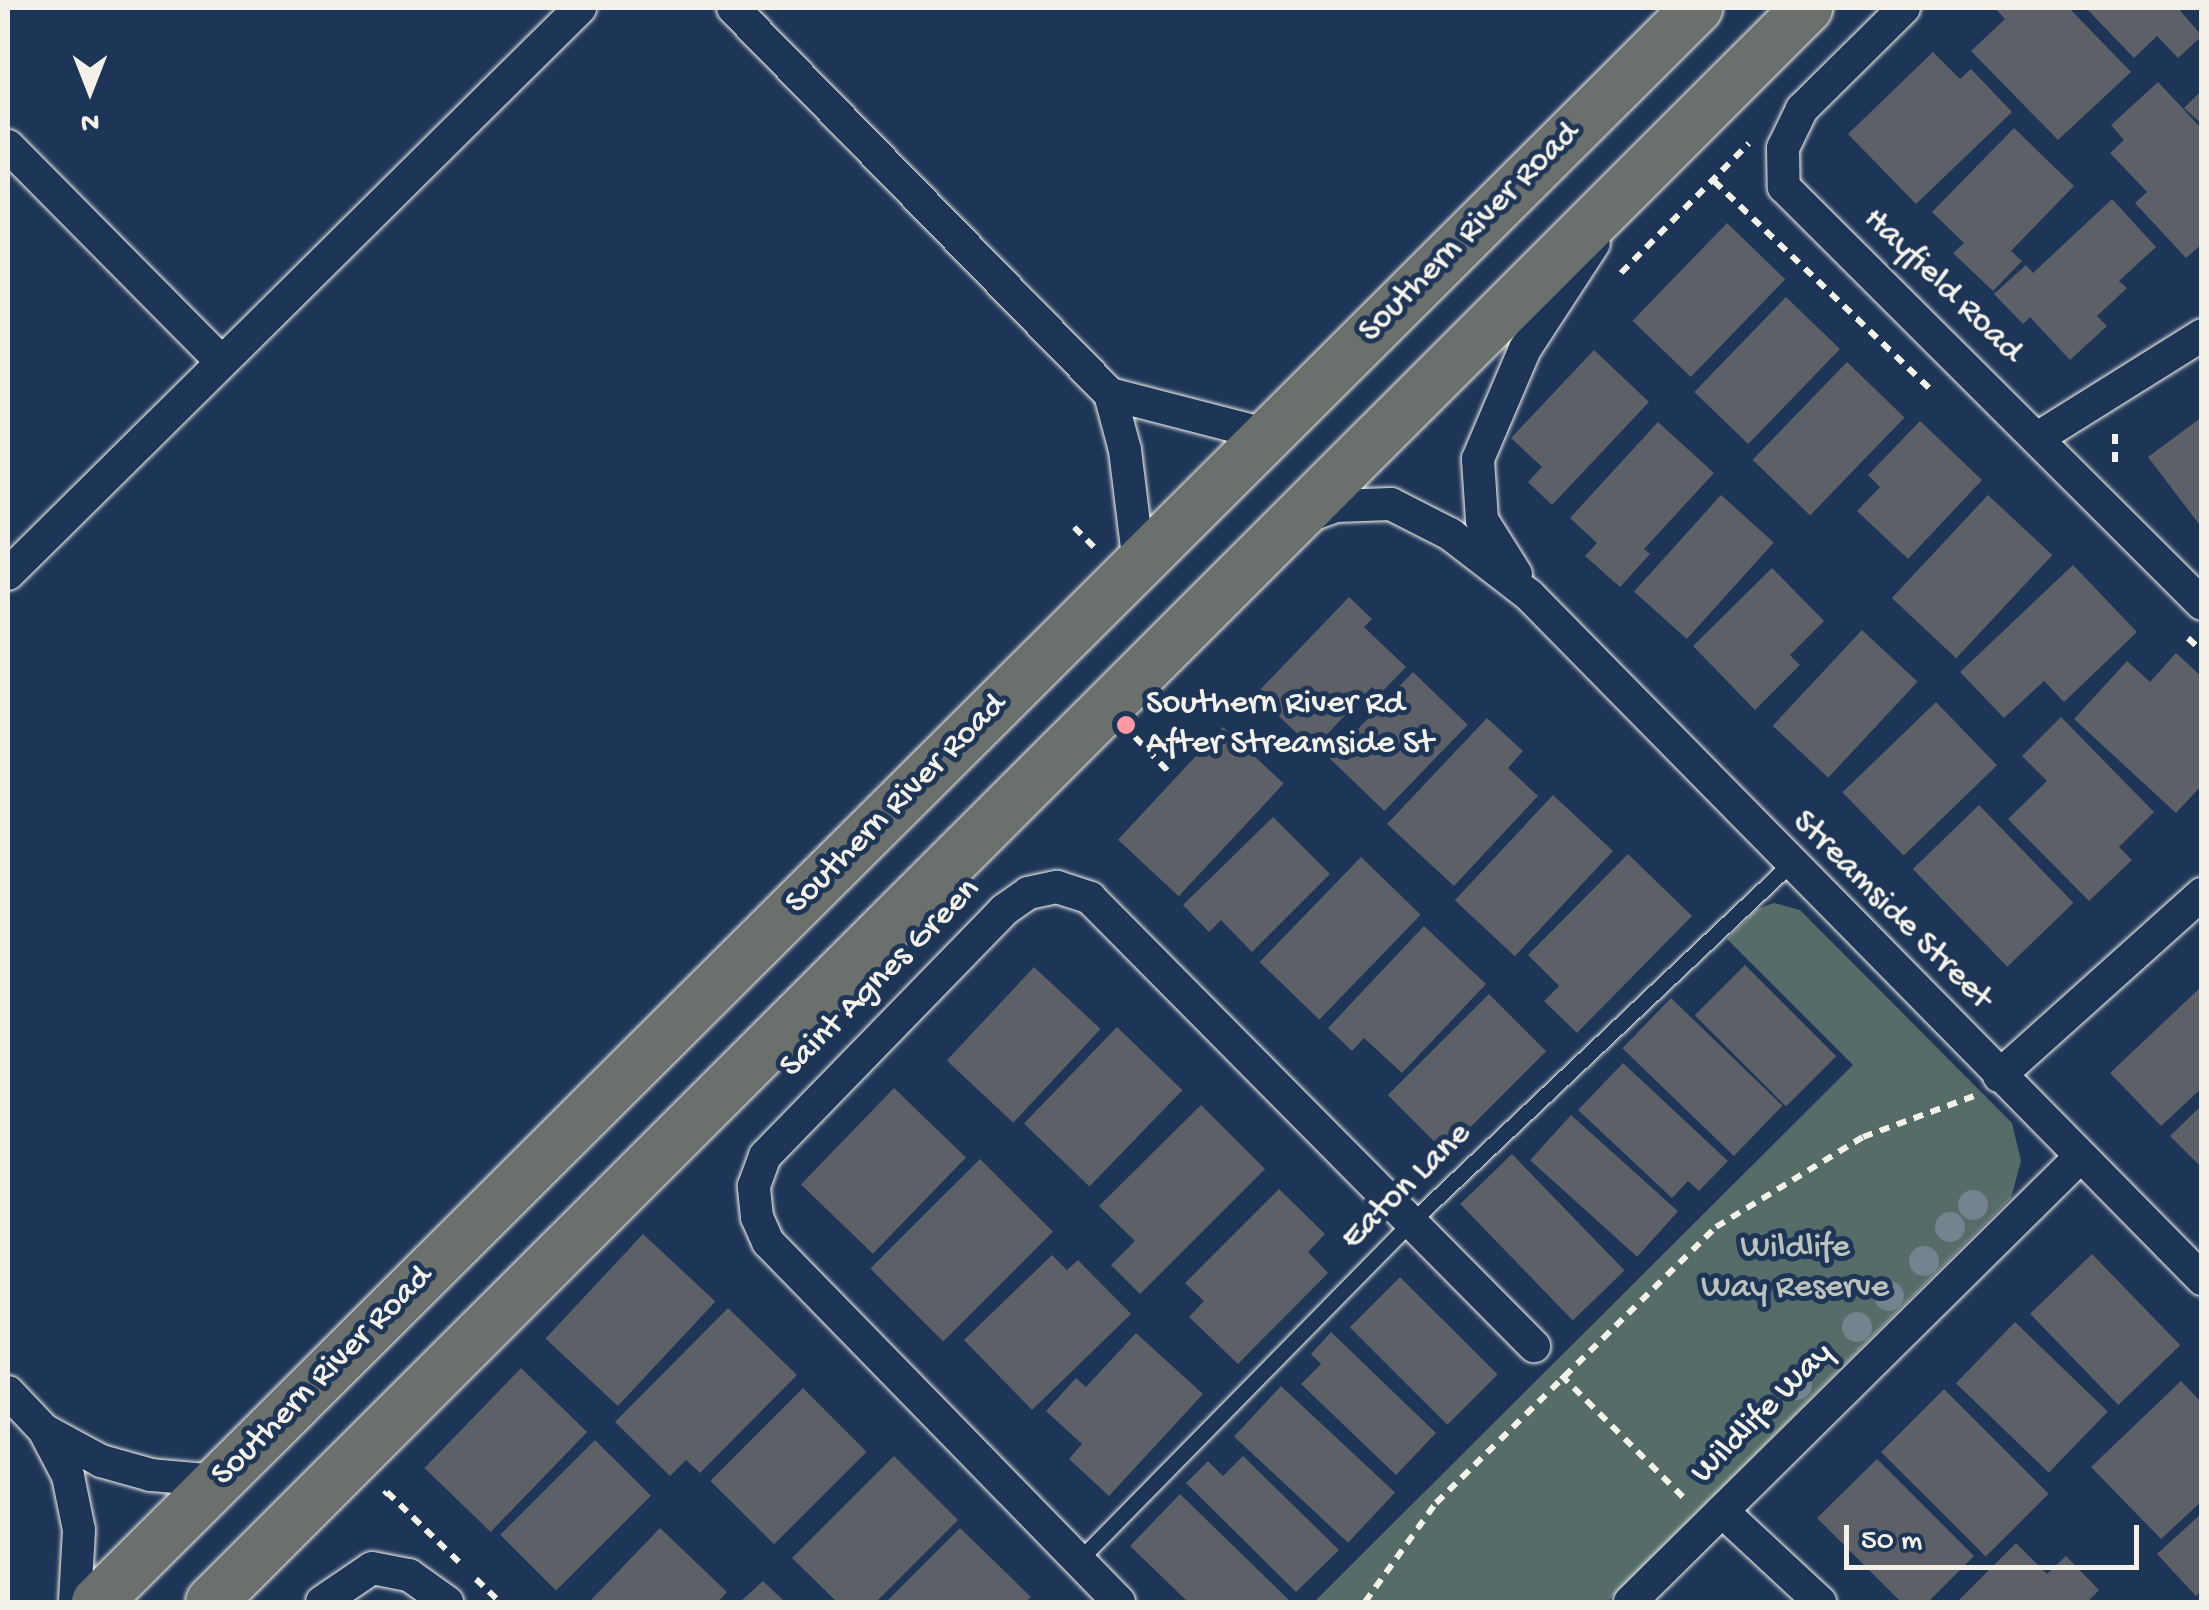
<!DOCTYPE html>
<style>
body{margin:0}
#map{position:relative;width:2209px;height:1610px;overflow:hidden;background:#1d3557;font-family:"Gochi Hand",sans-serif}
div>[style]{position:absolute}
.green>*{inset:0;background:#566c68}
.building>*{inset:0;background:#5d6067;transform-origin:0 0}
.path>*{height:6px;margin-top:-3px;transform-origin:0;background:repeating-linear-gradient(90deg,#f4f1e8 0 10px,transparent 0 18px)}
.roads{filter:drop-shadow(0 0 2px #f4f1e8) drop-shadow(0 0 2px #f4f1e8)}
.service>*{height:15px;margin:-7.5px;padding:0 7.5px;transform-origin:7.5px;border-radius:7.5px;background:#1d3557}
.minor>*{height:32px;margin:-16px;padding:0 16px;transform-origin:16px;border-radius:16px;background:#1d3557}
.primary>*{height:50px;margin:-25px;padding:0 25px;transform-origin:25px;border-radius:25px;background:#6b706d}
.trees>*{width:30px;height:30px;margin:-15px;border-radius:50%;background:#75838e}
.dots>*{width:28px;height:28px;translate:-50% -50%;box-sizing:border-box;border:5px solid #1d3557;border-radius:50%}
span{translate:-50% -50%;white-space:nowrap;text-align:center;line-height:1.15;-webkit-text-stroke:10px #1d3557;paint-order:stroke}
.street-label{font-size:35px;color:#f4f1e8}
.poi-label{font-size:35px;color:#f4f1e8}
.left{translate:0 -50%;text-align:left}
.park-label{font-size:35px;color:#bdc2bb}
.frame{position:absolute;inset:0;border:10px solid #f4f1e8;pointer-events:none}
.north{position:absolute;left:40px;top:40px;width:100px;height:100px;-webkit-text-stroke:8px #1d3557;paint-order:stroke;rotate:180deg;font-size:28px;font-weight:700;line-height:40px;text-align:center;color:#f4f1e8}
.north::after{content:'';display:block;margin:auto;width:35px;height:45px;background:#f4f1e8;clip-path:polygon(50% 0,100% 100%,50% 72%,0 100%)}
.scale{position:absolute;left:1844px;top:1525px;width:295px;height:45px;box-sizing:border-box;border:5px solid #f4f1e8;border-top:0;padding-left:12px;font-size:30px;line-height:35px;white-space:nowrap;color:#f4f1e8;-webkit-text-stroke:8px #1d3557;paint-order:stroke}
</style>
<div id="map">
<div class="green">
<div style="clip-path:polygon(1774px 903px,1800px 910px,2012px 1123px,2021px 1161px,2011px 1198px,1607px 1602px,1314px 1602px,1853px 1065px,1727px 939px,1757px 909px)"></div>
</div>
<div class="building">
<div style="clip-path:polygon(1995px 8px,2069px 8px,2131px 72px,2058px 140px,1971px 51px,2005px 19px)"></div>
<div style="clip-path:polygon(2086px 8px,2178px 8px,2202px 36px,2178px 58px,2157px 36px,2134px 58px)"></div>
<div style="clip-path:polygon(1933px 52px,1960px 79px,1971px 69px,2012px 112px,1916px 204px,1848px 134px)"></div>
<div style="clip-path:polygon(2158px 82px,2202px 129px,2202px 244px,2186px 258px,2135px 203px,2147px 192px,2110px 153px,2124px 140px,2111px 125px)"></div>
<div style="clip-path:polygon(2202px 90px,2202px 124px,2184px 108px)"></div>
<div style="clip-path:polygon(2014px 128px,2074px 186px,2011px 251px,2022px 261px,1993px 291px,1953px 253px,1964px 243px,1932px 212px)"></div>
<div style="clip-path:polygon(2112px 199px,2156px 247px,2119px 281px,2127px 288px,2097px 316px,2107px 326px,2070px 360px,2030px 317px,2023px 324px,1994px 294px,2026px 265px,2033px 273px)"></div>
<div style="left:1727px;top:223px;width:81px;height:136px;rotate:44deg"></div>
<div style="left:1786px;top:297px;width:75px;height:132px;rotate:44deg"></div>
<div style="clip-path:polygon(1594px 350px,1649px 402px,1552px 505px,1528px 482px,1542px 467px,1511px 438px)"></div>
<div style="left:1847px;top:362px;width:80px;height:136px;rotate:44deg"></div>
<div style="clip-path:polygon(2202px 417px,2202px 528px,2148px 457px)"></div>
<div style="clip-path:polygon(1920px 421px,1982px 480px,1908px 559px,1857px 511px,1880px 487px,1868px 475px)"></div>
<div style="clip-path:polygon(1658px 422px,1714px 473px,1644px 549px,1650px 554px,1620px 587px,1585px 556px,1597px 543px,1570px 518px)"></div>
<div style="left:1721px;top:495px;width:71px;height:130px;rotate:42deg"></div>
<div style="left:1988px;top:495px;width:88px;height:141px;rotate:43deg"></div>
<div style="clip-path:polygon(2073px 565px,2137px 632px,2064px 702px,2044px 681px,2004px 718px,1960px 672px)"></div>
<div style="clip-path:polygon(1772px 568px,1824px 621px,1790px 655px,1800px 665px,1755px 710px,1693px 646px)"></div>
<div style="clip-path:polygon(1349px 597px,1372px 619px,1364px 627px,1406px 667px,1380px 694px,1372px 687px,1313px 749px,1256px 694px)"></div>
<div style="left:1862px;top:630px;width:76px;height:131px;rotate:43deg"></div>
<div style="clip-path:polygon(2176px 653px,2202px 677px,2202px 785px,2176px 813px,2074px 719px,2127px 661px,2150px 682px)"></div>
<div style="left:1413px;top:672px;width:76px;height:120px;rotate:44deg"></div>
<div style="left:1936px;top:702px;width:88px;height:130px;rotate:46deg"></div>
<div style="clip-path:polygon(2061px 717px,2154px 812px,2119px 847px,2132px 860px,2089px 901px,2008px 819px,2047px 781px,2022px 756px)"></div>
<div style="clip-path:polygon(1487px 718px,1523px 751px,1508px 768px,1538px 796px,1454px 886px,1387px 824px)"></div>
<div style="left:1223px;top:727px;width:83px;height:154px;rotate:43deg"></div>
<div style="left:1553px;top:795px;width:82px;height:144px;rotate:43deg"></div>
<div style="left:1979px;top:805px;width:136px;height:92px;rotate:46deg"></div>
<div style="clip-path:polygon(1273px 817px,1330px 874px,1252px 952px,1221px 920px,1209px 932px,1183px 905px)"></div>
<div style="clip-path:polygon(1628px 854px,1692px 916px,1577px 1033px,1544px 1001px,1559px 986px,1528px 955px)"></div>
<div style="left:1361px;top:857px;width:83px;height:146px;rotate:44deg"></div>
<div style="clip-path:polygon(1424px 926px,1486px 984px,1402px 1073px,1364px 1038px,1352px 1051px,1328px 1028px)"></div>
<div style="left:1745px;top:965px;width:129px;height:71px;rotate:45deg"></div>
<div style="left:1034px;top:967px;width:91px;height:128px;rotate:43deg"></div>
<div style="clip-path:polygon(2202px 986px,2202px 1088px,2161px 1126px,2110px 1073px)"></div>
<div style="left:1489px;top:994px;width:81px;height:143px;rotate:45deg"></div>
<div style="left:1671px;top:998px;width:155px;height:70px;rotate:44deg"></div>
<div style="left:1117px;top:1027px;width:91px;height:134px;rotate:44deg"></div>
<div style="clip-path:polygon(1623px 1063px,1728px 1161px,1699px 1191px,1688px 1181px,1672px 1198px,1578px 1110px)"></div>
<div style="left:894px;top:1088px;width:100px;height:134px;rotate:44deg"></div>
<div style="clip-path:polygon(1201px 1105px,1265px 1169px,1140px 1294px,1111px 1265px,1135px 1241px,1099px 1206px)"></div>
<div style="clip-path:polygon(2202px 1105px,2202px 1168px,2170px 1136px)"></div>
<div style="left:1571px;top:1115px;width:144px;height:61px;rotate:42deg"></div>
<div style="left:1512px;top:1154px;width:162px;height:72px;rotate:46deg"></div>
<div style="left:980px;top:1159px;width:103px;height:155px;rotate:45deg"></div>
<div style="clip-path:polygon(1279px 1189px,1325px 1234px,1308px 1252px,1328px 1273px,1238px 1364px,1189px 1317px,1204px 1301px,1185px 1283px)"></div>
<div style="left:643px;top:1234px;width:99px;height:143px;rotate:43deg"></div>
<div style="left:2092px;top:1254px;width:127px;height:86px;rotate:46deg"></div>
<div style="clip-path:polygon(1052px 1255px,1067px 1270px,1078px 1260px,1131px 1314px,1032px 1410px,964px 1340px)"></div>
<div style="left:1400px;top:1277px;width:138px;height:71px;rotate:45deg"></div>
<div style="clip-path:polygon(728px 1308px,797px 1375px,700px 1473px,686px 1460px,670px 1476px,615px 1422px)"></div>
<div style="left:2015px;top:1322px;width:129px;height:85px;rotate:44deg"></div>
<div style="clip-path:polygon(1331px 1332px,1436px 1433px,1396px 1475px,1301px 1384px,1321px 1364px,1311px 1354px)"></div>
<div style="clip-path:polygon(1136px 1333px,1203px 1394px,1109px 1496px,1069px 1459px,1082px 1444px,1046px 1411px,1076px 1378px,1086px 1387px)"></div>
<div style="left:521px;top:1368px;width:92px;height:139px;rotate:44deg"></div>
<div style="clip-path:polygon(2181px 1381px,2202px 1403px,2202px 1501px,2161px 1539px,2091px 1467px)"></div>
<div style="left:1281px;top:1386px;width:156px;height:69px;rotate:43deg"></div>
<div style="left:803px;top:1388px;width:90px;height:131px;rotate:45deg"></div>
<div style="left:1944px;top:1389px;width:148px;height:89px;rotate:45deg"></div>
<div style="left:595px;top:1440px;width:79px;height:134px;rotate:45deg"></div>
<div style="clip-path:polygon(894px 1456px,958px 1520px,876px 1602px,837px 1602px,792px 1558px)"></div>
<div style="clip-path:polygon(1243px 1456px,1339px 1550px,1296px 1592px,1186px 1483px,1208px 1461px,1223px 1476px)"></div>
<div style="clip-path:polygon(1877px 1459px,1974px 1556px,1928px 1602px,1901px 1602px,1817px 1518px)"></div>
<div style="clip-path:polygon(1180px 1494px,1291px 1602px,1188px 1602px,1130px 1546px)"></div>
<div style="clip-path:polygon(2202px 1513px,2202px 1590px,2196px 1596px,2157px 1554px)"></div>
<div style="clip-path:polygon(660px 1528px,727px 1592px,718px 1602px,589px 1602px)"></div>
<div style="clip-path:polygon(960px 1528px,1031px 1597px,1025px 1602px,886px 1602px)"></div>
<div style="clip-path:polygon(2016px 1543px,2047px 1574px,2066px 1556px,2099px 1590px,2087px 1602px,1957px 1602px)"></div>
<div style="clip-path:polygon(763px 1581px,785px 1602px,740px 1602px)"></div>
</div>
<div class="path">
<div style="left:1714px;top:181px;width:301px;rotate:43.9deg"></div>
<div style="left:1621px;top:273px;width:182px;rotate:-45.4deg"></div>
<div style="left:2115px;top:434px;width:31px;rotate:90deg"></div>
<div style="left:1074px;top:527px;width:28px;rotate:45deg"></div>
<div style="left:2188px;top:638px;width:19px;rotate:43deg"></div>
<div style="left:1135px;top:737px;width:47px;rotate:45.9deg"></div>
<div style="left:1561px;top:1375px;width:178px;rotate:45deg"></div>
<div style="left:384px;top:1495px;width:4px;rotate:-45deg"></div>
<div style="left:387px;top:1492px;width:102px;rotate:44.2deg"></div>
<div style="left:476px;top:1579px;width:33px;rotate:44deg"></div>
<div style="left:1365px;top:1602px;width:122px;rotate:-54.4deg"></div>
<div style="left:1436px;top:1503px;width:393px;rotate:-44.6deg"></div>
<div style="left:1716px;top:1227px;width:172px;rotate:-31.5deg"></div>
<div style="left:1863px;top:1137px;width:118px;rotate:-20.3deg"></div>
</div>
<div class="roads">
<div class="service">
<div style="left:1077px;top:1562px;width:477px;rotate:-45.5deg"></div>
<div style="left:1411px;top:1222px;width:520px;rotate:-43.36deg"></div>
</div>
<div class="minor">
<div style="left:733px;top:8px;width:540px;rotate:45.68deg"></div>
<div style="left:1110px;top:394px;width:163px;rotate:14.5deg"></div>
<div style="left:1904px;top:8px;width:144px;rotate:135.3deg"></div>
<div style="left:1802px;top:109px;width:43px;rotate:116deg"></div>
<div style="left:1783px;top:148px;width:39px;rotate:89deg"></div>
<div style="left:1784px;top:187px;width:590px;rotate:44.93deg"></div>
<div style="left:8px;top:146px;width:304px;rotate:45.3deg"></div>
<div style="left:1110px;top:394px;width:58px;rotate:75deg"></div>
<div style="left:1125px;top:450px;width:115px;rotate:83deg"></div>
<div style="left:2039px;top:437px;width:192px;rotate:-32deg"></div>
<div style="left:1303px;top:518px;width:35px;rotate:-20deg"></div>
<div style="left:1336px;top:506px;width:55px;rotate:-2.1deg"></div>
<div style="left:1391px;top:504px;width:66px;rotate:27deg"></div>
<div style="left:1450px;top:534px;width:100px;rotate:37.7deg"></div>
<div style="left:1529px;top:595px;width:960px;rotate:45.46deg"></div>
<div style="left:8px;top:574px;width:805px;rotate:-44.7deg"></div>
<div style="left:1516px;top:574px;width:64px;rotate:-122.2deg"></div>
<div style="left:1482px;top:520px;width:61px;rotate:-93.8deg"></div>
<div style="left:1478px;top:459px;width:120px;rotate:-66.9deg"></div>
<div style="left:1525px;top:349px;width:126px;rotate:-56.9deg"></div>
<div style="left:1999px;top:1076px;width:273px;rotate:-41.9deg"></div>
<div style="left:8px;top:1392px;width:52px;rotate:46.5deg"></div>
<div style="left:44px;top:1430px;width:52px;rotate:62.4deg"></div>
<div style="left:68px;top:1476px;width:55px;rotate:78.5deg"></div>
<div style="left:79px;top:1530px;width:72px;rotate:93.2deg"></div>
<div style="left:44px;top:1430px;width:65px;rotate:28.5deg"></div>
<div style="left:101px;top:1461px;width:52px;rotate:15.6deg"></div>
<div style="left:151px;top:1475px;width:68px;rotate:5deg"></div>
<div style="left:1722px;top:1511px;width:134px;rotate:42.9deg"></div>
<div style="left:322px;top:1602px;width:60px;rotate:-34.2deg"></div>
<div style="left:372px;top:1568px;width:38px;rotate:11deg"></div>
<div style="left:409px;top:1575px;width:47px;rotate:35.4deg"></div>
<div style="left:1119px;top:1602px;width:503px;rotate:-134.27deg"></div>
<div style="left:768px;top:1242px;width:27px;rotate:-114deg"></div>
<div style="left:757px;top:1217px;width:31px;rotate:-96deg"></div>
<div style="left:754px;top:1186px;width:32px;rotate:-70deg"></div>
<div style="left:765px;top:1156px;width:343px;rotate:-45.8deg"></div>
<div style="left:1004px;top:910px;width:29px;rotate:-35deg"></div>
<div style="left:1028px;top:893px;width:30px;rotate:-12deg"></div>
<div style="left:1057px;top:887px;width:35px;rotate:18deg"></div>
<div style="left:1090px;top:898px;width:631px;rotate:45.26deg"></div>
<div style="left:1630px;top:1602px;width:633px;rotate:-44.68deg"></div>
</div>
<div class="primary">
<div style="left:97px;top:1602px;width:2259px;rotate:-44.89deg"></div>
<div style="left:211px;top:1602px;width:2256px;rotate:-44.96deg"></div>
</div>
</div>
<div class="trees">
<div style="left:1973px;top:1205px"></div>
<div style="left:1950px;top:1227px"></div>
<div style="left:1924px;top:1261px"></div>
<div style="left:1889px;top:1296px"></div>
<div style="left:1857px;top:1327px"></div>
<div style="left:1797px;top:1385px"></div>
</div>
<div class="dots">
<div style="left:1126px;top:725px;background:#ff9aa2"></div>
</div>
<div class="street-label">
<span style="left:1470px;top:233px;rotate:-45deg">Southern River Road</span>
<span style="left:1942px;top:286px;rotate:44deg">Hayfield Road</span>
<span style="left:897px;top:805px;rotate:-45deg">Southern River Road</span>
<span style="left:1891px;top:911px;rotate:45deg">Streamside Street</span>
<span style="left:881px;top:979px;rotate:-45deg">Saint Agnes Green</span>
<span style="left:1407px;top:1187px;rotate:-44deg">Eaton Lane</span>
<span style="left:323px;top:1377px;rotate:-45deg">Southern River Road</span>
<span style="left:1763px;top:1414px;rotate:-45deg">Wildlife Way</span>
</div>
<div class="poi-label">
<span class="left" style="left:1146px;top:725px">Southern River Rd<br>After Streamside St</span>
</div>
<div class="park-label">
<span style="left:1795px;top:1269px">Wildlife<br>Way Reserve</span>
</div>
<div class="frame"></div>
<div class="north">N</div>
<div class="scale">50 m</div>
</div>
